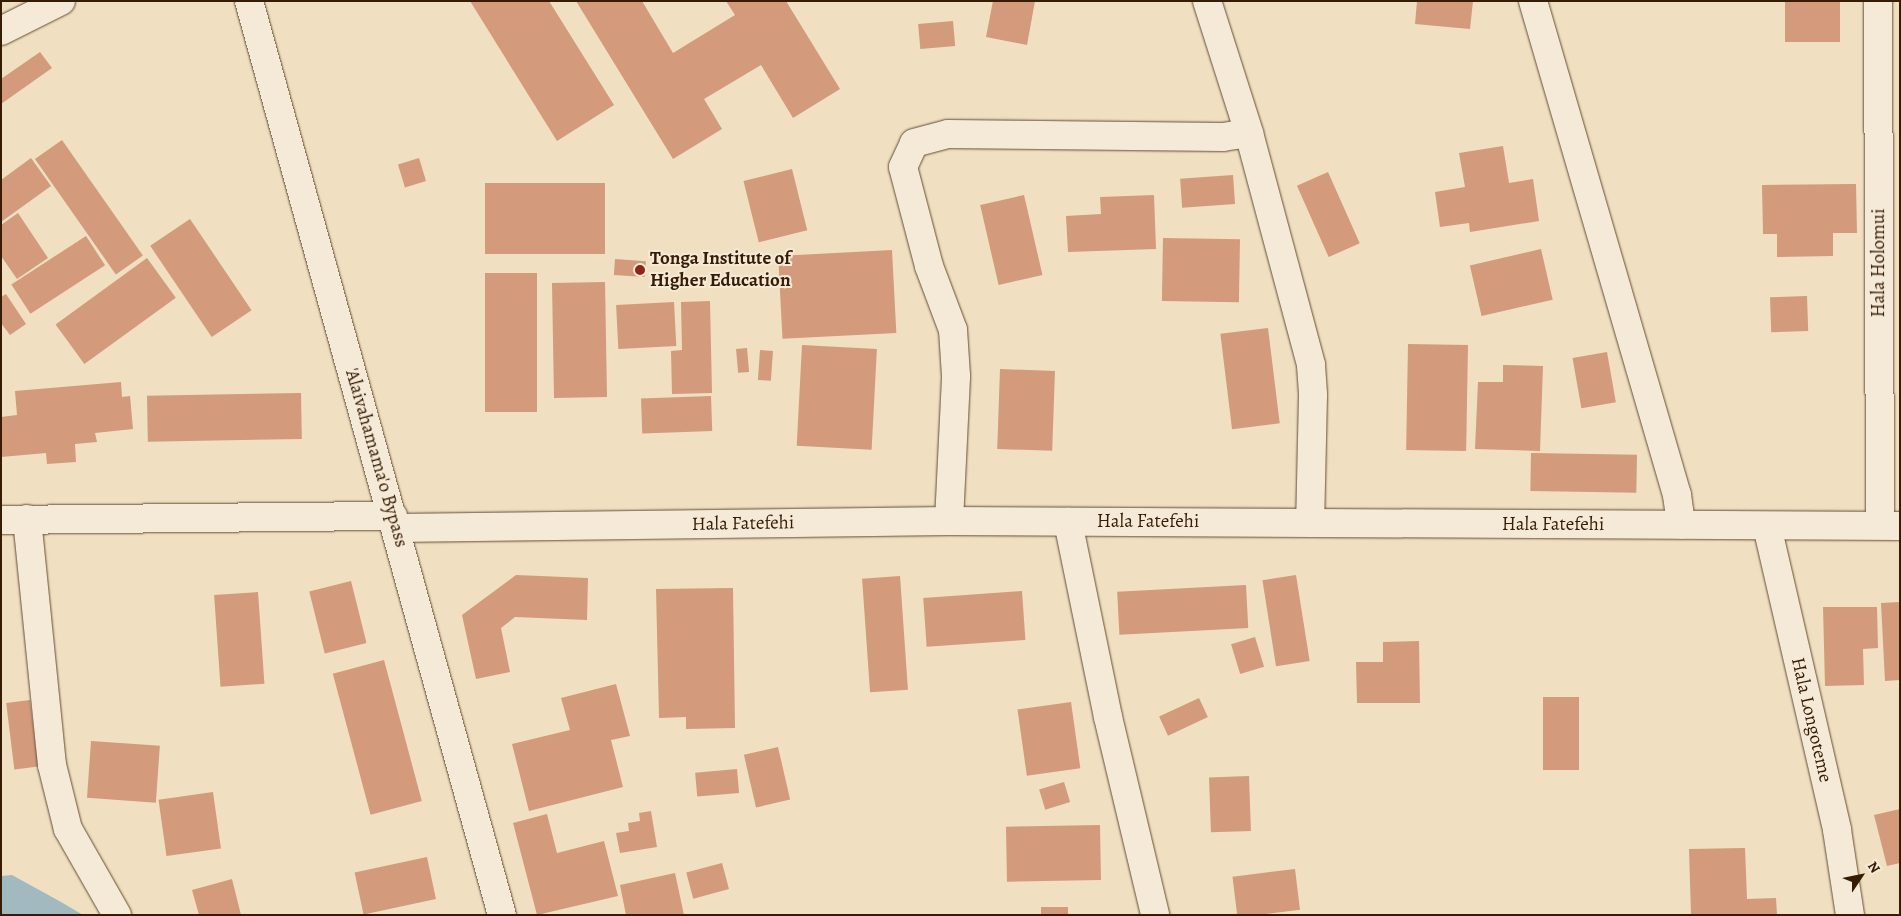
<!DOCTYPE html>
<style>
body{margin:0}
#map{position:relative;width:1901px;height:916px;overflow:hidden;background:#f0dfc1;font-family:Alegreya,serif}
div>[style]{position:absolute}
.water>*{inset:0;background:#a1b9bf}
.building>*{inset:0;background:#d39a7c;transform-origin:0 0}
.roads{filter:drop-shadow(0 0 1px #644d34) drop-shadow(0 0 1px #644d34)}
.minor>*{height:28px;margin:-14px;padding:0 14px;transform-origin:14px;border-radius:14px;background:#f5ead7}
.tertiary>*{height:28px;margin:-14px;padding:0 14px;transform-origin:14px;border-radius:14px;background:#f5ead7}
.secondary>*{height:28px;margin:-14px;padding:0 14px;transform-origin:14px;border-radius:14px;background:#f5ead7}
.dots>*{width:14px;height:14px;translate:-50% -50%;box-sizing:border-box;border:2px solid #f5ead7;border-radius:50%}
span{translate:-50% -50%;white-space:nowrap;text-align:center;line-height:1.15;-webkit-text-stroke:4px #f5ead7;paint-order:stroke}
.poi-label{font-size:19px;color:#361c05;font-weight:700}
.left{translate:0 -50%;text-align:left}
.street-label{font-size:19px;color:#361c05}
.frame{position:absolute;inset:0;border:2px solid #361c05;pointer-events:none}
.north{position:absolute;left:1836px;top:851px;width:50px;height:50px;-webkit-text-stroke:4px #f5ead7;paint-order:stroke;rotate:56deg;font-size:14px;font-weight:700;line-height:20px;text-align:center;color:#361c05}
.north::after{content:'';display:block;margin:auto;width:18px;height:22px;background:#361c05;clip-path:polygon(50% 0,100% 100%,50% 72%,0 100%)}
</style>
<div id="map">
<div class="water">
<div style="clip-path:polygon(12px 875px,61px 902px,83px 915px,1px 915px,1px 876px)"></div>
</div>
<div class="building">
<div style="clip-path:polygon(470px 1px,549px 1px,614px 105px,557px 141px)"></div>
<div style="clip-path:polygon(576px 1px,642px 1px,673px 53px,735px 15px,726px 1px,786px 1px,840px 89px,793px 118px,761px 65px,704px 99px,722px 129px,673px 159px)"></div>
<div style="clip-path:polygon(993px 1px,1035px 1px,1027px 45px,986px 37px)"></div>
<div style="clip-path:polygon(1417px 1px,1473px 1px,1470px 29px,1415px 24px)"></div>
<div style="left:1785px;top:1px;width:55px;height:41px"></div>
<div style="left:953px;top:21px;width:25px;height:35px;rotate:85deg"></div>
<div style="clip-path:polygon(40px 52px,52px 68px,1px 104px,1px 79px)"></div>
<div style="left:62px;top:140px;width:141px;height:33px;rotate:55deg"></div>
<div style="clip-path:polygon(1503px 146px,1509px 183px,1533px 179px,1539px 221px,1470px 232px,1469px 223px,1440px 227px,1435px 192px,1465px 187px,1459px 153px)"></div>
<div style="clip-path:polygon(31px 158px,51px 186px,1px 222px,1px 180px)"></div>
<div style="left:419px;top:158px;width:24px;height:22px;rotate:73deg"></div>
<div style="left:792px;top:169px;width:63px;height:50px;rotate:76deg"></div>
<div style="left:1328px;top:172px;width:78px;height:34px;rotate:66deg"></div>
<div style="left:1233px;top:175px;width:29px;height:53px;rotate:86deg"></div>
<div style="left:485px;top:183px;width:120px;height:71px"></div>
<div style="clip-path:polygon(1856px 184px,1857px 233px,1833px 233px,1833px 256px,1777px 257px,1777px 234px,1763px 234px,1762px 185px)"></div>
<div style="left:1024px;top:195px;width:82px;height:45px;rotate:77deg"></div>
<div style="clip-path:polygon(1154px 195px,1156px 249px,1068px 252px,1066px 216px,1101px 214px,1100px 197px)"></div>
<div style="clip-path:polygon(18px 213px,48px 258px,17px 279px,1px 256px,1px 225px)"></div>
<div style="left:190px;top:219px;width:110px;height:48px;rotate:56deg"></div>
<div style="left:86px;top:236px;width:35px;height:89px;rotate:57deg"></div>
<div style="left:1163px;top:238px;width:77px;height:63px;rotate:1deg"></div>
<div style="left:1541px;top:249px;width:52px;height:73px;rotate:77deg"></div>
<div style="left:892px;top:250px;width:83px;height:114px;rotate:87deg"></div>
<div style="left:147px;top:258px;width:49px;height:113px;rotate:54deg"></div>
<div style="left:615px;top:259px;width:31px;height:16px;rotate:4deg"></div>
<div style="left:485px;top:273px;width:52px;height:139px"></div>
<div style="left:605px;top:282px;width:115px;height:53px;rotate:89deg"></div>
<div style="clip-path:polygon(6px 294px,26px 324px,10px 335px,1px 323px,1px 297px)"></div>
<div style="left:1807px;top:296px;width:35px;height:37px;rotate:88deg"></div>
<div style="clip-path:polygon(710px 301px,712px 393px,672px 394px,671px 351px,682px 350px,681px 302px)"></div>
<div style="left:674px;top:302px;width:44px;height:58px;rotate:87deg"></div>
<div style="left:1268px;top:328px;width:96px;height:48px;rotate:83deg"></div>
<div style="left:1408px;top:344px;width:60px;height:106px;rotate:1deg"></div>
<div style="left:802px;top:345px;width:75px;height:101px;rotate:3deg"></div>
<div style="left:747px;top:348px;width:24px;height:11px;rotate:85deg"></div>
<div style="left:760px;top:350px;width:13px;height:30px;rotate:4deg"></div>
<div style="left:1607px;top:352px;width:51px;height:35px;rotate:80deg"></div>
<div style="clip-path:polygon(1503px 365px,1543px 366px,1540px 451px,1475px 449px,1478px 382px,1503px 382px)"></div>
<div style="left:1000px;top:369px;width:55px;height:80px;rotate:2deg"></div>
<div style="clip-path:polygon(121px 382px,122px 397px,130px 396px,133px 429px,95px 433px,97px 442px,75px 444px,76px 462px,47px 464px,46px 453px,1px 457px,1px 417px,17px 415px,15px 391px)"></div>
<div style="left:301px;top:393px;width:46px;height:154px;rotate:89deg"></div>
<div style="left:711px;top:396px;width:35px;height:70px;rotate:88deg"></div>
<div style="left:1531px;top:453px;width:106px;height:38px;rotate:1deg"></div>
<div style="clip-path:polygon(516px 575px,588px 578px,587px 620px,515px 617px,501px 628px,510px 672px,476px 679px,462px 615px)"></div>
<div style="left:1296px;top:575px;width:87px;height:34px;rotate:81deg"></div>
<div style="left:900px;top:576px;width:114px;height:38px;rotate:86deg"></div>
<div style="left:351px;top:581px;width:64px;height:43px;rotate:76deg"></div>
<div style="left:1246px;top:585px;width:43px;height:129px;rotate:87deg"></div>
<div style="clip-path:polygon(733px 588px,735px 728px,686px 729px,686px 717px,659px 718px,656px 589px)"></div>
<div style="left:1022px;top:591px;width:49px;height:99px;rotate:86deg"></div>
<div style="left:258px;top:592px;width:92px;height:44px;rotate:86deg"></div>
<div style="clip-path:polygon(1900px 602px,1900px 680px,1885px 681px,1881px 603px)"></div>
<div style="clip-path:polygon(1823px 607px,1877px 607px,1878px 648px,1863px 649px,1864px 685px,1825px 686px)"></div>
<div style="left:1255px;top:637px;width:31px;height:25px;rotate:73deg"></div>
<div style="clip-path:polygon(1419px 641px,1420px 703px,1357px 703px,1356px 662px,1383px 662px,1383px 642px)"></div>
<div style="left:384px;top:660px;width:146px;height:53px;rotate:75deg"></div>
<div style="clip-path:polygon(616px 684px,630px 736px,611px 740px,623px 787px,529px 811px,512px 744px,570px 730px,561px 698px)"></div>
<div style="left:1543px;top:697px;width:36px;height:73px"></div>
<div style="left:1199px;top:698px;width:21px;height:44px;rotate:65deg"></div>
<div style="left:30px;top:700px;width:67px;height:24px;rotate:83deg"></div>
<div style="left:1071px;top:702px;width:67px;height:54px;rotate:82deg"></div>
<div style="left:91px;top:741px;width:69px;height:57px;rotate:4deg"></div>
<div style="left:778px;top:747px;width:54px;height:35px;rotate:77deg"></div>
<div style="left:737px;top:769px;width:24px;height:42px;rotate:85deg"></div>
<div style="left:1249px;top:776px;width:55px;height:40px;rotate:88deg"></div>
<div style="left:1064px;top:782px;width:21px;height:26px;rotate:73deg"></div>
<div style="left:213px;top:792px;width:57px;height:55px;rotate:82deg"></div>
<div style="clip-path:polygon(1900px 809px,1900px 863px,1887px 866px,1874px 815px)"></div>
<div style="clip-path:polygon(651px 811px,657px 847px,620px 853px,616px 833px,629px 831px,628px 823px,640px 821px,639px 813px)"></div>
<div style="clip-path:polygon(547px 814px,557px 853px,604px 841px,618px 896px,537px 915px,513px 823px)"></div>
<div style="left:1100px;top:825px;width:55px;height:94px;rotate:89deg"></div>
<div style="clip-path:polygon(1745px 848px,1747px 899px,1776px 898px,1777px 915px,1691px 915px,1689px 849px)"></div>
<div style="left:427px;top:857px;width:43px;height:74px;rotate:78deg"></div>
<div style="left:722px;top:863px;width:27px;height:37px;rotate:75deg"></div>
<div style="left:1295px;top:869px;width:41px;height:63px;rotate:83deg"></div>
<div style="clip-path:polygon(675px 873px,684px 915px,626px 915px,620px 885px)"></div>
<div style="clip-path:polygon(232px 879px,241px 915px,199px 915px,192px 890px)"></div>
<div style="left:1041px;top:907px;width:27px;height:8px"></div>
</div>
<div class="roads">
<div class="minor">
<div style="left:1207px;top:1px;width:139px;rotate:72.3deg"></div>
<div style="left:1249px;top:133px;width:240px;rotate:75deg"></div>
<div style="left:1311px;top:365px;width:30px;rotate:86deg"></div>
<div style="left:1313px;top:395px;width:128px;rotate:91.3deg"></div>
<div style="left:1533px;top:1px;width:515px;rotate:73.75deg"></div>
<div style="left:1677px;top:495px;width:30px;rotate:82deg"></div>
<div style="left:1878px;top:1px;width:524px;rotate:89.78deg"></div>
<div style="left:1px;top:31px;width:67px;rotate:-26.6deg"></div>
<div style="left:27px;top:519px;width:247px;rotate:84.2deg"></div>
<div style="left:52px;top:765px;width:66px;rotate:76deg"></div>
<div style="left:68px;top:829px;width:99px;rotate:60.3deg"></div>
<div style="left:1px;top:520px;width:392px;rotate:-0.6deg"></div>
<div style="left:949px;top:521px;width:145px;rotate:-87.2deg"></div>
<div style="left:956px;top:376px;width:46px;rotate:-93.7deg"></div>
<div style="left:953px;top:330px;width:68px;rotate:-110.6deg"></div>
<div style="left:929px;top:266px;width:102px;rotate:-104.7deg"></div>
<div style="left:903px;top:167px;width:26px;rotate:-65deg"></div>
<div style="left:914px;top:143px;width:35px;rotate:-15deg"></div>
<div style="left:948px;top:134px;width:275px;rotate:0.6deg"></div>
<div style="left:1223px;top:137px;width:26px;rotate:-9deg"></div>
<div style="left:1068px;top:522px;width:199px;rotate:78.4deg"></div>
<div style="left:1108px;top:717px;width:204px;rotate:76.6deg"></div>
<div style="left:1767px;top:526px;width:312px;rotate:77deg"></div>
<div style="left:1837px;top:830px;width:86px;rotate:81.3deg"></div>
</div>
<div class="tertiary">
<div style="left:396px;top:528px;width:553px;rotate:-0.73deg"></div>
<div style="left:949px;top:521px;width:951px;rotate:0.3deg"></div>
</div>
<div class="secondary">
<div style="left:249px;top:1px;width:948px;rotate:74.53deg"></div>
</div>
</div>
<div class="dots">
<div style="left:640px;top:270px;background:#8f2418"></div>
</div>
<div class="poi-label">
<span class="left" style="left:650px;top:270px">Tonga Institute of<br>Higher Education</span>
</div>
<div class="street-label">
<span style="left:1879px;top:263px;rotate:-90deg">Hala Holomui</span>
<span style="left:376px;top:458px;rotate:74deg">'Alaivahamama'o Bypass</span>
<span style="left:1148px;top:522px">Hala Fatefehi</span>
<span style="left:743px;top:524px;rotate:-1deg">Hala Fatefehi</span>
<span style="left:1553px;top:525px">Hala Fatefehi</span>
<span style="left:1811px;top:720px;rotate:77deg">Hala Longoteme</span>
</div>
<div class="frame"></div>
<div class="north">N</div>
</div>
